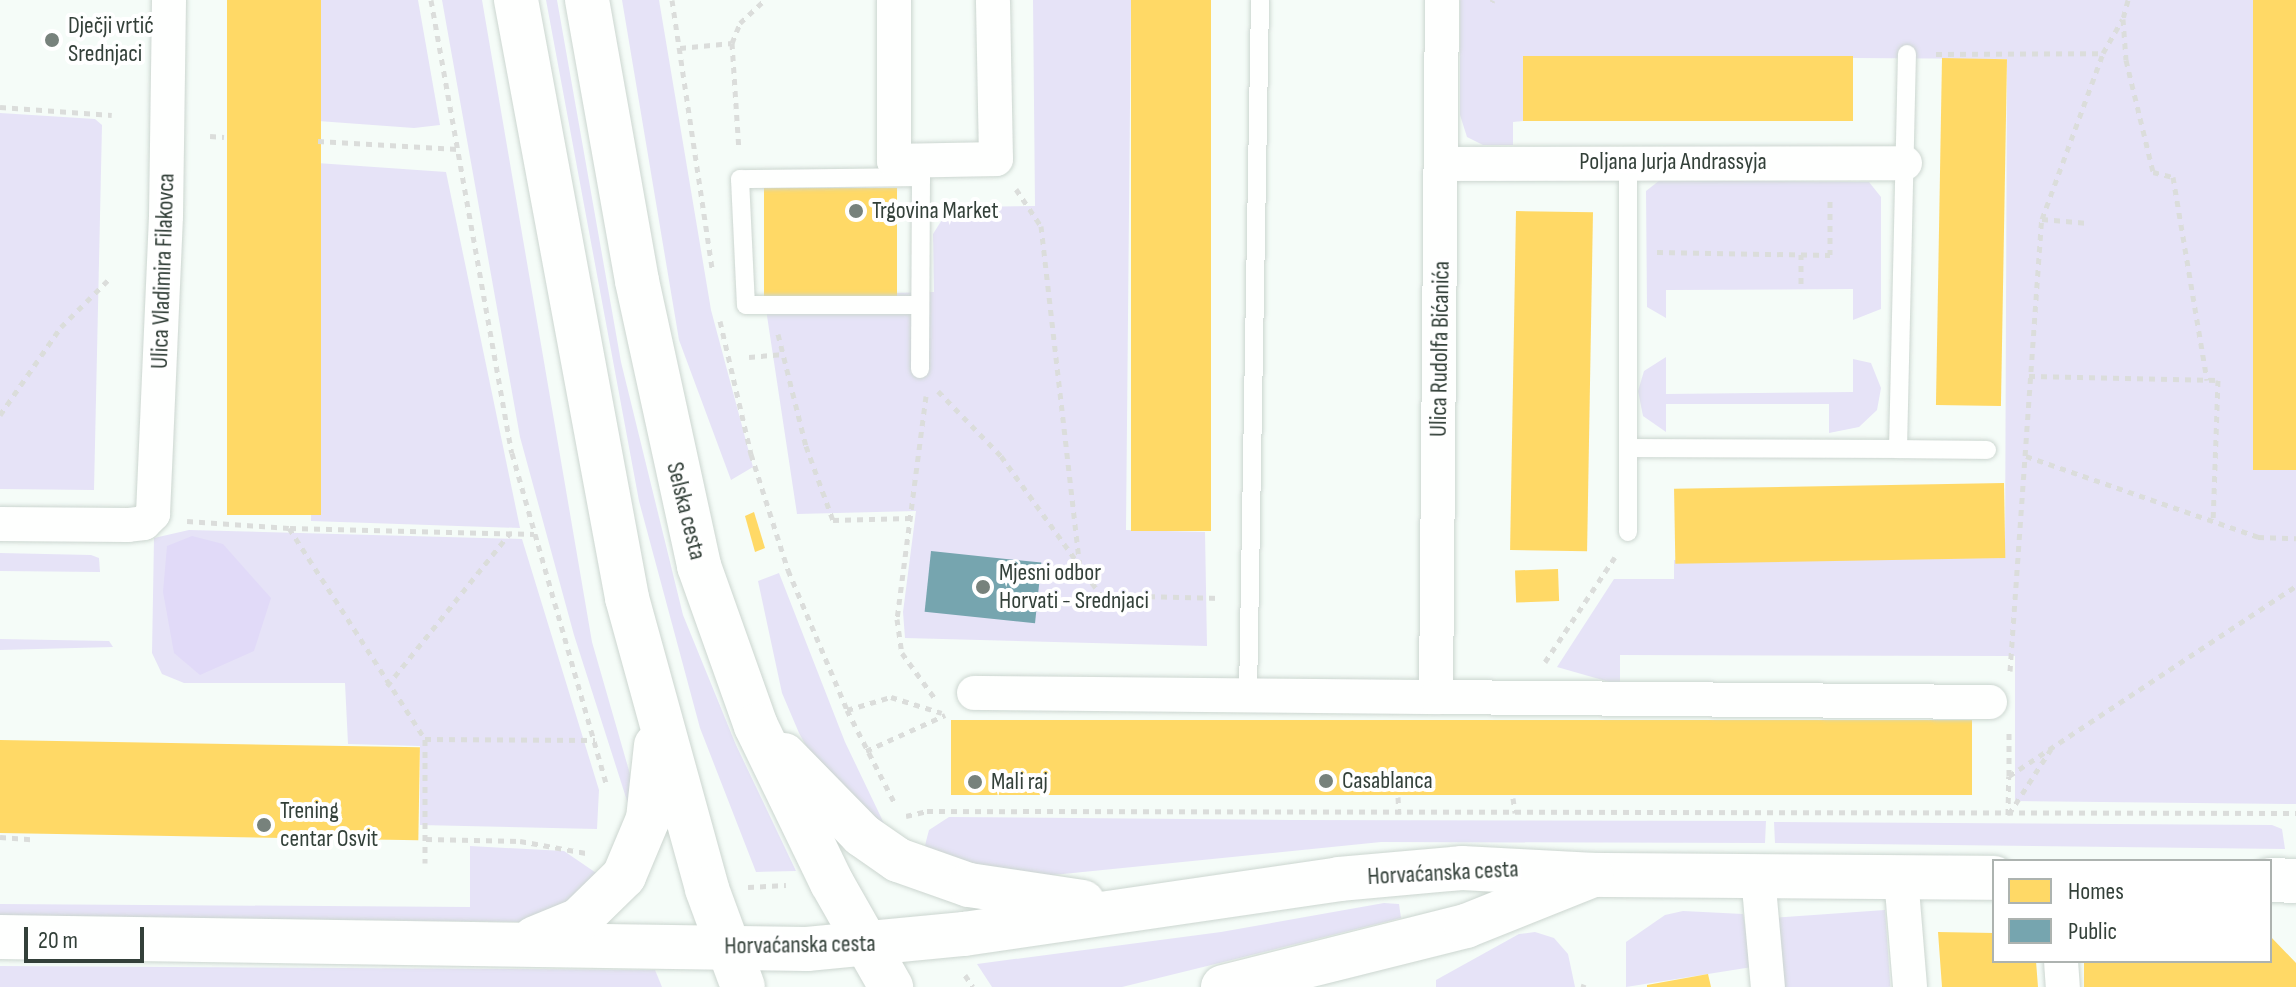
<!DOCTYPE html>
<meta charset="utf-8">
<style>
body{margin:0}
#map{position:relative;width:2296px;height:987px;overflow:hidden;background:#f5fcf8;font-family:"Sofia Sans Condensed",sans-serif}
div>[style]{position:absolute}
.green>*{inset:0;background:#e6e3f7;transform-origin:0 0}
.forest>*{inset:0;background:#e1daf8}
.homes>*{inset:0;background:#ffd966;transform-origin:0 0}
.public>*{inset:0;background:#76a5af;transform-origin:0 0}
.path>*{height:5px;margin-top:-2.5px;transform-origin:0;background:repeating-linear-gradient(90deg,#dbdddb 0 6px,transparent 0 12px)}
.roads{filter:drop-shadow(0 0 2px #ccd6d0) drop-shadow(0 0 2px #ccd6d0)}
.lane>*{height:18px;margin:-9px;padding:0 9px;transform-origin:9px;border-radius:9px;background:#fefffe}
.street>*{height:34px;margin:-17px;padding:0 17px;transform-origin:17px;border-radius:17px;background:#fefffe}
.secondary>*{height:44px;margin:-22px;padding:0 22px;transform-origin:22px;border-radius:22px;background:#fefffe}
.dots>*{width:22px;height:22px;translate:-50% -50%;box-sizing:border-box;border:4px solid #fff;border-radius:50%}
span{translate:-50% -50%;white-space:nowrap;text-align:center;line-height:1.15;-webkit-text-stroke:8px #fff;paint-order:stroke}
.poi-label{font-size:24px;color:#334039}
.left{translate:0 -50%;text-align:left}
.street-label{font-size:24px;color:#334039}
.legend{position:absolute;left:1992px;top:859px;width:280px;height:104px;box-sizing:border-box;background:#fff;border:2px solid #adb3b0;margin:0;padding:10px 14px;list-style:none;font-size:24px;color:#334039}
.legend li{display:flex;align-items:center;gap:16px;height:40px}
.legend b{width:40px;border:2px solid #adb3b0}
.scale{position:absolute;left:24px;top:927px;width:120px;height:36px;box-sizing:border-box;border:4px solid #334039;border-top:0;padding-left:10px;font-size:24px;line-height:28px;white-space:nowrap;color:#334039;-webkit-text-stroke:6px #fff;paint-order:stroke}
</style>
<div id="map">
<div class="green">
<div style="clip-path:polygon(321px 0,418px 0,440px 125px,414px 128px,318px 121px)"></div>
<div style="clip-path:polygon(442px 0,482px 0,592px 642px,632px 781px,629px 807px,574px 635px,520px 437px)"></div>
<div style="clip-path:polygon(546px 0,557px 0,621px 362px,683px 615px,736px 745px,796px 871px,756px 872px,700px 728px,639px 501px)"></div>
<div style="clip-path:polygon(622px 0,659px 0,711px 310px,753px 467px,731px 480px,679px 340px)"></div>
<div style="clip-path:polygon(1033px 0,1131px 0,1126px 530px,1205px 532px,1207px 646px,905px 638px,903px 612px,916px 511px,797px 514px,764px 296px,934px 292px,933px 234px,945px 215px,965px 207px,1035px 206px)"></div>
<div style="clip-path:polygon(1460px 0,2253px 0,2296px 470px,2296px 804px,2015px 801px,2015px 656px,1620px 655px,1620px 685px,1557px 667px,1614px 579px,1674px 579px,1674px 560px,2005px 558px,2007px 59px,1523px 56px,1523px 121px,1513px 122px,1513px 145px,1483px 145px,1467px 137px,1460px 115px)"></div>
<div style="clip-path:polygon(0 113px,95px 119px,102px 125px,94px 490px,0 489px)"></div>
<div style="clip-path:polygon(317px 163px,446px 172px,520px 528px,311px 521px)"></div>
<div style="clip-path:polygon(1660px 180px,1869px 182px,1881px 197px,1881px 309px,1853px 320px,1853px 289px,1666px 290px,1666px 318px,1647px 307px,1646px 191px)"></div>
<div style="clip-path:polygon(1666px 357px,1666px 394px,1853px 392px,1853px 359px,1871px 363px,1881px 388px,1877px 410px,1859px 427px,1829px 433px,1829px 404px,1666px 404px,1666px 432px,1643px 416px,1638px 391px,1644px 371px)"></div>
<div style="clip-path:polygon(189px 530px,522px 539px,599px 790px,597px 829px,420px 825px,420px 746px,348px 744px,345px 683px,184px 683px,162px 674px,152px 653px,154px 538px)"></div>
<div style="clip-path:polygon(0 553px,91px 555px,99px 558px,100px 572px,0 571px)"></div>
<div style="clip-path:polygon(779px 573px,845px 742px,890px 836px,810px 753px,799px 733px,782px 693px,758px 581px)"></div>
<div style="clip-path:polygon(0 639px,109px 641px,113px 647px,0 650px)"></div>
<div style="clip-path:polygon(949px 817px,1290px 820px,1766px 821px,1765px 843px,1381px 842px,1033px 877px,923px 853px,929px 830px)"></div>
<div style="clip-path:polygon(1774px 822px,2272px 825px,2282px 829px,2285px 849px,1775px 843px)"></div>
<div style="clip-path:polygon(470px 846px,564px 851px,605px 879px,596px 889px,523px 922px,0 916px,0 904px,470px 907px)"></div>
<div style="clip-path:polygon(1384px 903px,1399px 904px,1401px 918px,1122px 987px,992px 987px,977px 964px,1221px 932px)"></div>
<div style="left:1885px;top:910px;width:77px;height:111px;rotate:86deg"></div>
<div style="clip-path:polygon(1683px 911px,1743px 914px,1752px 967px,1626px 987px,1626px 942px,1665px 915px)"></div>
<div style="clip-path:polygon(1535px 932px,1554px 938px,1568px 954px,1575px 987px,1436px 987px,1436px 980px,1519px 934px)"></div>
<div style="clip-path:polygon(0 966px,655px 970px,662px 987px,0 987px)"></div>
</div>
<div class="forest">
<div style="clip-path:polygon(192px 536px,223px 544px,271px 598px,254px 651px,200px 675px,174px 653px,163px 592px,167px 546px)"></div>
</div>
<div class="homes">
<div style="left:227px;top:0;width:94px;height:515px"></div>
<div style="left:1131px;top:0;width:80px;height:531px"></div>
<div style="left:2253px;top:0;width:43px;height:470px"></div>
<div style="left:1523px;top:56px;width:330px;height:65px"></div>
<div style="left:1942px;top:58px;width:65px;height:347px;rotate:1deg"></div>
<div style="left:764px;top:188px;width:133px;height:108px"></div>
<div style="left:1516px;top:211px;width:77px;height:339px;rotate:1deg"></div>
<div style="left:2004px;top:483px;width:75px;height:330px;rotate:89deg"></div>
<div style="clip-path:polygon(754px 512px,765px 548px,755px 552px,745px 516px)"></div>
<div style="left:1558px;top:569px;width:32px;height:43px;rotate:88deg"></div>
<div style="left:951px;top:720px;width:1021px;height:75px"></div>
<div style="left:0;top:740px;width:420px;height:93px;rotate:1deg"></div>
<div style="clip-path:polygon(1938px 932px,1994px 933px,1994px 961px,2036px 961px,2038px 987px,1942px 987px)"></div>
<div style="clip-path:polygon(2270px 936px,2296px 963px,2296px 987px,2084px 987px,2084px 961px,2270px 961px)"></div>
<div style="clip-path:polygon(1708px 974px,1711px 987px,1647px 987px,1647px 985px)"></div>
</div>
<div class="public">
<div style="left:931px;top:551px;width:111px;height:61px;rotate:6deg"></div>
</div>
<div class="path">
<div style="left:431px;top:0;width:460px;rotate:79.9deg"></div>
<div style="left:512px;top:453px;width:346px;rotate:74.1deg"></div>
<div style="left:672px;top:0;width:271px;rotate:81.5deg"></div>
<div style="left:2128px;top:0;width:20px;rotate:105deg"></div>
<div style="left:2123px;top:19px;width:41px;rotate:85.8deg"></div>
<div style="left:2126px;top:60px;width:115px;rotate:76.4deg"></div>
<div style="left:2153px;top:172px;width:21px;rotate:14deg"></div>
<div style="left:2173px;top:177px;width:206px;rotate:80.5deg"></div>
<div style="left:1492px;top:2px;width:2px;rotate:-63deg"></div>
<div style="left:732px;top:43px;width:22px;rotate:-68deg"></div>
<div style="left:740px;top:23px;width:34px;rotate:-43deg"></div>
<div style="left:680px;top:48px;width:52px;rotate:-5.5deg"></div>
<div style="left:732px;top:43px;width:107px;rotate:86.3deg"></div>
<div style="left:1936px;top:54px;width:167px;rotate:-0.3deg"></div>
<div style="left:0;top:107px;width:112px;rotate:4.1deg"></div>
<div style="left:210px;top:136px;width:14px;rotate:4deg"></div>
<div style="left:318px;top:141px;width:140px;rotate:3.3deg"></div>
<div style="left:1016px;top:189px;width:45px;rotate:56deg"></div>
<div style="left:1041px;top:226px;width:344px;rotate:83.5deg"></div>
<div style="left:2042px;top:219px;width:46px;rotate:5deg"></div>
<div style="left:1657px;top:252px;width:173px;rotate:1deg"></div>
<div style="left:1830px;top:255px;width:57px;rotate:-90deg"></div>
<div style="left:1801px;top:254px;width:35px;rotate:90deg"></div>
<div style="left:720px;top:321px;width:137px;rotate:76.9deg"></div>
<div style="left:751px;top:454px;width:122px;rotate:72.3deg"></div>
<div style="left:788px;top:570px;width:152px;rotate:67.1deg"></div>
<div style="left:847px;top:710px;width:103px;rotate:62.9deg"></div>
<div style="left:778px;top:334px;width:115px;rotate:76deg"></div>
<div style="left:806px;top:446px;width:79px;rotate:70deg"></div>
<div style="left:833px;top:520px;width:77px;rotate:-1.5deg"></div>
<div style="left:749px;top:357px;width:32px;rotate:-5deg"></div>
<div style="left:2029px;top:376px;width:189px;rotate:1.2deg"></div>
<div style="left:2218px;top:380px;width:141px;rotate:92deg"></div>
<div style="left:938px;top:391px;width:91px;rotate:45.9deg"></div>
<div style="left:1001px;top:456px;width:171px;rotate:54.3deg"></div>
<div style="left:1101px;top:595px;width:120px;rotate:1.4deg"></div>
<div style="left:926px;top:396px;width:225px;rotate:97.4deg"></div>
<div style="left:897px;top:619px;width:34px;rotate:82deg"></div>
<div style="left:902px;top:653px;width:58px;rotate:54.1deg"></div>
<div style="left:0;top:415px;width:107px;rotate:-55.3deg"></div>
<div style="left:61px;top:327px;width:68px;rotate:-45deg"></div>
<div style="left:2026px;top:456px;width:246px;rotate:19.2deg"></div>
<div style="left:2258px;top:537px;width:38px;rotate:2deg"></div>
<div style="left:187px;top:521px;width:102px;rotate:3.9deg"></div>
<div style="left:289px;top:528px;width:251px;rotate:57.2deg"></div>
<div style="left:425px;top:739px;width:124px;rotate:90deg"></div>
<div style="left:290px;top:528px;width:244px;rotate:1.4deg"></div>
<div style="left:1545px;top:662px;width:126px;rotate:-56.3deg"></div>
<div style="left:2010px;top:671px;width:453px;rotate:-86deg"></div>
<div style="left:2042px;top:219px;width:177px;rotate:-69.8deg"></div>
<div style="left:2103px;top:53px;width:39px;rotate:-60deg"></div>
<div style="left:387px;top:686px;width:195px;rotate:-51.2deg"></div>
<div style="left:847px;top:710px;width:46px;rotate:-16.5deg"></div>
<div style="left:891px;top:697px;width:53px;rotate:17.4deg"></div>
<div style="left:2009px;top:733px;width:43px;rotate:90deg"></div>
<div style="left:2009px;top:776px;width:344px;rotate:-33.5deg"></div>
<div style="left:425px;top:739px;width:170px;rotate:0.3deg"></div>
<div style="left:866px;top:751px;width:87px;rotate:-24.5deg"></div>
<div style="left:1398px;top:797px;width:17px;rotate:87deg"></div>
<div style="left:1513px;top:798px;width:15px;rotate:82deg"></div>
<div style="left:2009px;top:814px;width:77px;rotate:-57.1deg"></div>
<div style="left:2008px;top:815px;width:39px;rotate:-89deg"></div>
<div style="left:906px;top:816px;width:22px;rotate:-13deg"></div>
<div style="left:927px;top:811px;width:1369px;rotate:0.08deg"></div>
<div style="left:0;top:837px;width:31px;rotate:4deg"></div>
<div style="left:426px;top:839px;width:94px;rotate:1.2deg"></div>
<div style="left:520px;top:841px;width:67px;rotate:10.3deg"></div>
<div style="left:748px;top:887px;width:38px;rotate:-3deg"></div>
<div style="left:965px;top:975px;width:14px;rotate:56deg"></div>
<div style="left:1583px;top:987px;width:3px;rotate:-72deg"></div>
</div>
<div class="roads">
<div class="lane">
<div style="left:914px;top:177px;width:174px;rotate:179.3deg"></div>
<div style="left:740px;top:179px;width:126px;rotate:87.3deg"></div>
<div style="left:746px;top:305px;width:174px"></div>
<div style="left:920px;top:369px;width:202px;rotate:-89.7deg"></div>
<div style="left:1628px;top:448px;width:270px;rotate:0.2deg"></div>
<div style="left:1898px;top:449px;width:395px;rotate:-88.7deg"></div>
<div style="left:1898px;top:449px;width:89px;rotate:0.6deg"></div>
<div style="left:1628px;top:532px;width:370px;rotate:-90deg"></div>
<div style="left:1248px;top:695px;width:695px;rotate:-89.01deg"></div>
</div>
<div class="street">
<div style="left:894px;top:0;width:161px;rotate:90deg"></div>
<div style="left:894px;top:161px;width:102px;rotate:-1.1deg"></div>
<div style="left:996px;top:159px;width:159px;rotate:-91.1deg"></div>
<div style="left:1442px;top:164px;width:463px;rotate:-0.1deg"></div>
<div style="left:0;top:524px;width:128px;rotate:0.4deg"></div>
<div style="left:128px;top:525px;width:16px;rotate:-7deg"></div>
<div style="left:144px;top:523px;width:13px;rotate:-45deg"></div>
<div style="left:153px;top:514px;width:298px;rotate:-87.5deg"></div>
<div style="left:166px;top:216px;width:216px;rotate:-89.2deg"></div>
<div style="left:974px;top:693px;width:462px;rotate:0.5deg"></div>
<div style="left:1436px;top:697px;width:697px;rotate:-89.51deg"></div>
<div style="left:1436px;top:697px;width:554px;rotate:0.52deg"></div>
<div style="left:1758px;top:876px;width:111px;rotate:84.9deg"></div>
<div style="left:1901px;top:877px;width:110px;rotate:85.3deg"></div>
<div style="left:2061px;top:961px;width:26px;rotate:86deg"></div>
</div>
<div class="secondary">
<div style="left:516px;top:0;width:608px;rotate:79.48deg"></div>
<div style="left:627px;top:598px;width:302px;rotate:74.6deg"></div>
<div style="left:707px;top:889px;width:104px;rotate:69.8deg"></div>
<div style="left:587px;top:0;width:285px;rotate:79.9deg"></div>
<div style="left:637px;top:281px;width:292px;rotate:77.7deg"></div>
<div style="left:699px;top:566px;width:170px;rotate:70.4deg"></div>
<div style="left:756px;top:726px;width:174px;rotate:64.2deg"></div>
<div style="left:832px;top:883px;width:120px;rotate:60.4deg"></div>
<div style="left:784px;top:755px;width:112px;rotate:45.7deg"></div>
<div style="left:862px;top:835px;width:44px;rotate:34.8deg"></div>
<div style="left:898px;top:860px;width:75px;rotate:19.4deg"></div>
<div style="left:969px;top:885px;width:115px;rotate:8.5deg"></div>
<div style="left:2270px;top:880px;width:26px;rotate:2deg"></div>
<div style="left:0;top:937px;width:807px;rotate:0.85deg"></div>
<div style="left:807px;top:949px;width:158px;rotate:-5.5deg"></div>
<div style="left:964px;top:934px;width:379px;rotate:-8.3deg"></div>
<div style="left:1339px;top:879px;width:123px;rotate:-5.1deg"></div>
<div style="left:1462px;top:868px;width:133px;rotate:3deg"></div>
<div style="left:1595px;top:875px;width:399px;rotate:0.4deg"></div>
<div style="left:535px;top:938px;width:48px;rotate:-22.2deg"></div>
<div style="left:579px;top:920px;width:63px;rotate:-44.4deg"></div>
<div style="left:624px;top:876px;width:62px;rotate:-67.2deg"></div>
<div style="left:648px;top:819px;width:74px;rotate:-83.8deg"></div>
<div style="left:1223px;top:987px;width:251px;rotate:-14.1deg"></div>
<div style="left:1466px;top:926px;width:135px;rotate:-21.8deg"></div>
</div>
</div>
<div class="dots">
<div style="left:52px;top:40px;background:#77827c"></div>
<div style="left:856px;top:211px;background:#77827c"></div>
<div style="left:983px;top:587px;background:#77827c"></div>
<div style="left:1326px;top:781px;background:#77827c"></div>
<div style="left:975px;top:782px;background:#77827c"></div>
<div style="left:264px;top:825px;background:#77827c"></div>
</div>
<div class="poi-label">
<span class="left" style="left:68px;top:40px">Dječji vrtić<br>Srednjaci</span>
<span class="left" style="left:872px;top:211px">Trgovina Market</span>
<span class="left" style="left:999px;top:587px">Mjesni odbor<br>Horvati - Srednjaci</span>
<span class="left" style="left:1342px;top:781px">Casablanca</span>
<span class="left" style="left:991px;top:782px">Mali raj</span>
<span class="left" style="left:280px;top:825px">Trening<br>centar Osvit</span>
</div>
<div class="street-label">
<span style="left:1673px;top:162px">Poljana Jurja Andrassyja</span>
<span style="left:163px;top:271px;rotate:-88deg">Ulica Vladimira Filakovca</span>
<span style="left:1440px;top:349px;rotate:-89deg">Ulica Rudolfa Bićanića</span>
<span style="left:686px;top:511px;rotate:76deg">Selska cesta</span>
<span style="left:1443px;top:873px;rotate:-3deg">Horvaćanska cesta</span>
<span style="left:800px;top:945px;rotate:-1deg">Horvaćanska cesta</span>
</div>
<ul class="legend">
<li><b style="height:22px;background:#ffd966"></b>Homes</li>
<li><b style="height:22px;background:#76a5af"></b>Public</li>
</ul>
<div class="scale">20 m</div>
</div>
